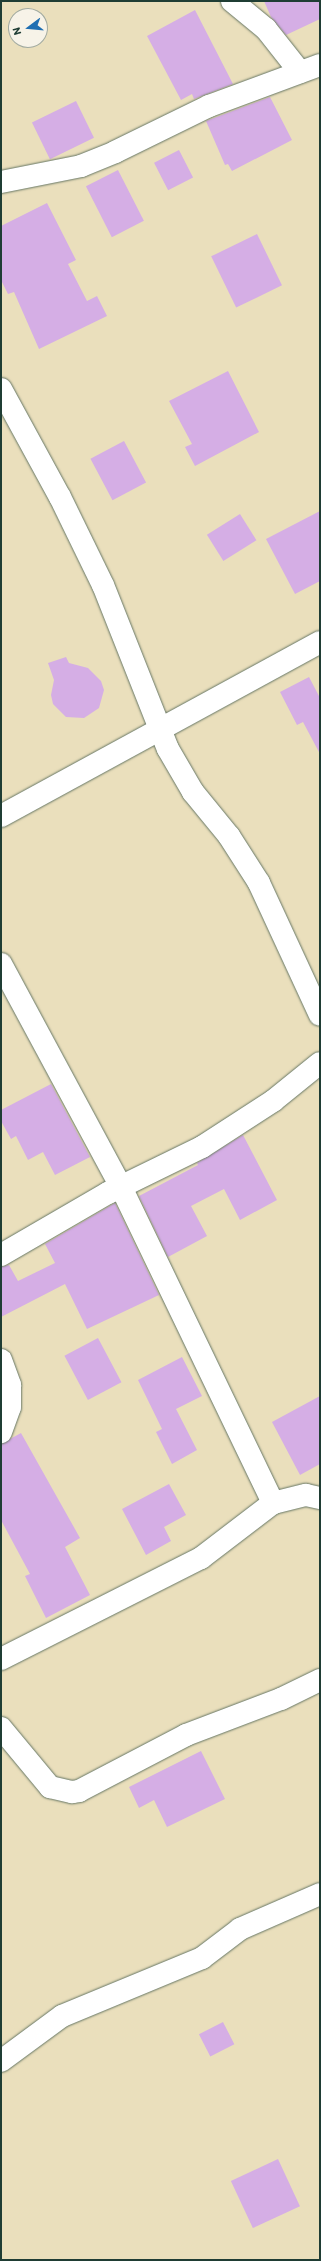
<!DOCTYPE html>
<style>
body{margin:0}
#map{position:relative;width:321px;height:2261px;overflow:hidden;background:#eadfbc;font-family:Itim,sans-serif}
div>[style]{position:absolute}
.building>*{inset:0;background:#d5aee5;transform-origin:0 0}
.roads{filter:drop-shadow(0 0 1px #667664) drop-shadow(0 0 1px #667664)}
.street>*{height:22px;margin:-11px;padding:0 11px;transform-origin:11px;border-radius:11px;background:#fff}
span{translate:-50% -50%;white-space:nowrap;text-align:center;line-height:1.15;-webkit-text-stroke:4px #f7f3e8;paint-order:stroke}
.frame{position:absolute;inset:0;border:2px solid #1f3d34;pointer-events:none}
.north{position:absolute;left:8px;top:8px;width:40px;height:40px;box-sizing:border-box;background:#f7f3e8;border:1px solid #a1aaa0;border-radius:50%;rotate:254deg;font-size:11px;font-weight:700;line-height:16px;text-align:center;color:#1f3d34}
.north::after{content:'';display:block;margin:auto;width:14px;height:18px;background:#1f6fb2;clip-path:polygon(50% 0,100% 100%,50% 72%,0 100%)}
</style>
<div id="map">
<div class="building">
<div style="clip-path:polygon(264px 1px,320px 1px,320px 19px,286px 35px,271px 17px)"></div>
<div style="clip-path:polygon(195px 10px,233px 84px,194px 99px,192px 94px,181px 100px,147px 36px)"></div>
<div style="clip-path:polygon(270px 97px,292px 140px,232px 171px,228px 164px,225px 165px,206px 121px)"></div>
<div style="left:76px;top:101px;width:41px;height:49px;rotate:64deg"></div>
<div style="left:179px;top:150px;width:31px;height:28px;rotate:63deg"></div>
<div style="left:118px;top:170px;width:57px;height:36px;rotate:63deg"></div>
<div style="clip-path:polygon(47px 203px,76px 260px,68px 264px,87px 301px,97px 296px,107px 316px,39px 349px,14px 292px,8px 294px,1px 280px,1px 226px)"></div>
<div style="left:257px;top:234px;width:57px;height:51px;rotate:64deg"></div>
<div style="clip-path:polygon(228px 371px,259px 432px,195px 466px,185px 447px,192px 444px,169px 401px)"></div>
<div style="left:124px;top:441px;width:47px;height:38px;rotate:62deg"></div>
<div style="clip-path:polygon(320px 511px,320px 581px,295px 594px,266px 539px)"></div>
<div style="left:240px;top:514px;width:31px;height:39px;rotate:58deg"></div>
<div style="clip-path:polygon(66px 657px,69px 663px,88px 668px,101px 681px,104px 690px,99px 708px,84px 718px,66px 717px,53px 704px,51px 695px,54px 680px,48px 663px)"></div>
<div style="clip-path:polygon(309px 677px,320px 698px,320px 754px,303px 722px,297px 725px,280px 692px)"></div>
<div style="clip-path:polygon(51px 1084px,90px 1157px,55px 1175px,43px 1152px,28px 1160px,16px 1136px,11px 1139px,1px 1121px,1px 1110px)"></div>
<div style="clip-path:polygon(243px 1135px,277px 1200px,240px 1220px,224px 1189px,191px 1206px,207px 1236px,168px 1257px,139px 1196px,198px 1165px,197px 1163px)"></div>
<div style="clip-path:polygon(115px 1203px,159px 1295px,87px 1329px,65px 1284px,1px 1317px,1px 1267px,9px 1265px,18px 1281px,55px 1263px,45px 1244px)"></div>
<div style="left:98px;top:1338px;width:50px;height:38px;rotate:62deg"></div>
<div style="clip-path:polygon(182px 1357px,202px 1396px,176px 1409px,197px 1450px,172px 1464px,156px 1432px,162px 1429px,138px 1380px)"></div>
<div style="clip-path:polygon(320px 1396px,320px 1464px,300px 1475px,272px 1422px)"></div>
<div style="clip-path:polygon(21px 1433px,80px 1538px,65px 1547px,90px 1595px,46px 1618px,25px 1576px,30px 1574px,1px 1520px,1px 1444px)"></div>
<div style="clip-path:polygon(169px 1484px,186px 1515px,164px 1527px,171px 1541px,146px 1555px,122px 1509px)"></div>
<div style="clip-path:polygon(201px 1751px,225px 1799px,167px 1827px,154px 1800px,139px 1808px,129px 1787px)"></div>
<div style="left:223px;top:2022px;width:25px;height:27px;rotate:63deg"></div>
<div style="left:278px;top:2159px;width:52px;height:52px;rotate:65deg"></div>
</div>
<div class="roads">
<div class="street">
<div style="left:232px;top:1px;width:44px;rotate:39.5deg"></div>
<div style="left:266px;top:29px;width:55px;rotate:51.7deg"></div>
<div style="left:1px;top:182px;width:82px;rotate:-11.3deg"></div>
<div style="left:81px;top:166px;width:37px;rotate:-22deg"></div>
<div style="left:115px;top:152px;width:105px;rotate:-26.1deg"></div>
<div style="left:209px;top:106px;width:118px;rotate:-20.3deg"></div>
<div style="left:1px;top:389px;width:123px;rotate:61.4deg"></div>
<div style="left:60px;top:497px;width:98px;rotate:64deg"></div>
<div style="left:103px;top:585px;width:176px;rotate:68.4deg"></div>
<div style="left:168px;top:749px;width:50px;rotate:59.8deg"></div>
<div style="left:193px;top:792px;width:57px;rotate:50.7deg"></div>
<div style="left:229px;top:836px;width:56px;rotate:57.4deg"></div>
<div style="left:259px;top:883px;width:145px;rotate:65.2deg"></div>
<div style="left:1px;top:816px;width:363px;rotate:-28.6deg"></div>
<div style="left:1px;top:964px;width:253px;rotate:61.7deg"></div>
<div style="left:121px;top:1187px;width:351px;rotate:64.3deg"></div>
<div style="left:273px;top:1503px;width:91px;rotate:142.6deg"></div>
<div style="left:201px;top:1558px;width:224px;rotate:153.2deg"></div>
<div style="left:1px;top:1255px;width:124px;rotate:-30.1deg"></div>
<div style="left:108px;top:1193px;width:105px;rotate:-26.1deg"></div>
<div style="left:202px;top:1147px;width:85px;rotate:-32.9deg"></div>
<div style="left:273px;top:1101px;width:60px;rotate:-39deg"></div>
<div style="left:1px;top:1360px;width:27px;rotate:70deg"></div>
<div style="left:10px;top:1385px;width:22px;rotate:90deg"></div>
<div style="left:10px;top:1407px;width:27px;rotate:110deg"></div>
<div style="left:273px;top:1503px;width:34px;rotate:-14deg"></div>
<div style="left:306px;top:1495px;width:14px;rotate:12deg"></div>
<div style="left:1px;top:1728px;width:77px;rotate:50.3deg"></div>
<div style="left:50px;top:1787px;width:23px;rotate:13deg"></div>
<div style="left:72px;top:1792px;width:7px;rotate:-8deg"></div>
<div style="left:79px;top:1791px;width:121px;rotate:-27.6deg"></div>
<div style="left:186px;top:1735px;width:102px;rotate:-20.8deg"></div>
<div style="left:281px;top:1699px;width:43px;rotate:-26deg"></div>
<div style="left:1px;top:2061px;width:76px;rotate:-36.4deg"></div>
<div style="left:62px;top:2016px;width:152px;rotate:-22.5deg"></div>
<div style="left:202px;top:1958px;width:48px;rotate:-37.3deg"></div>
<div style="left:240px;top:1929px;width:87px;rotate:-23.6deg"></div>
</div>
</div>
<div class="frame"></div>
<div class="north">N</div>
</div>
